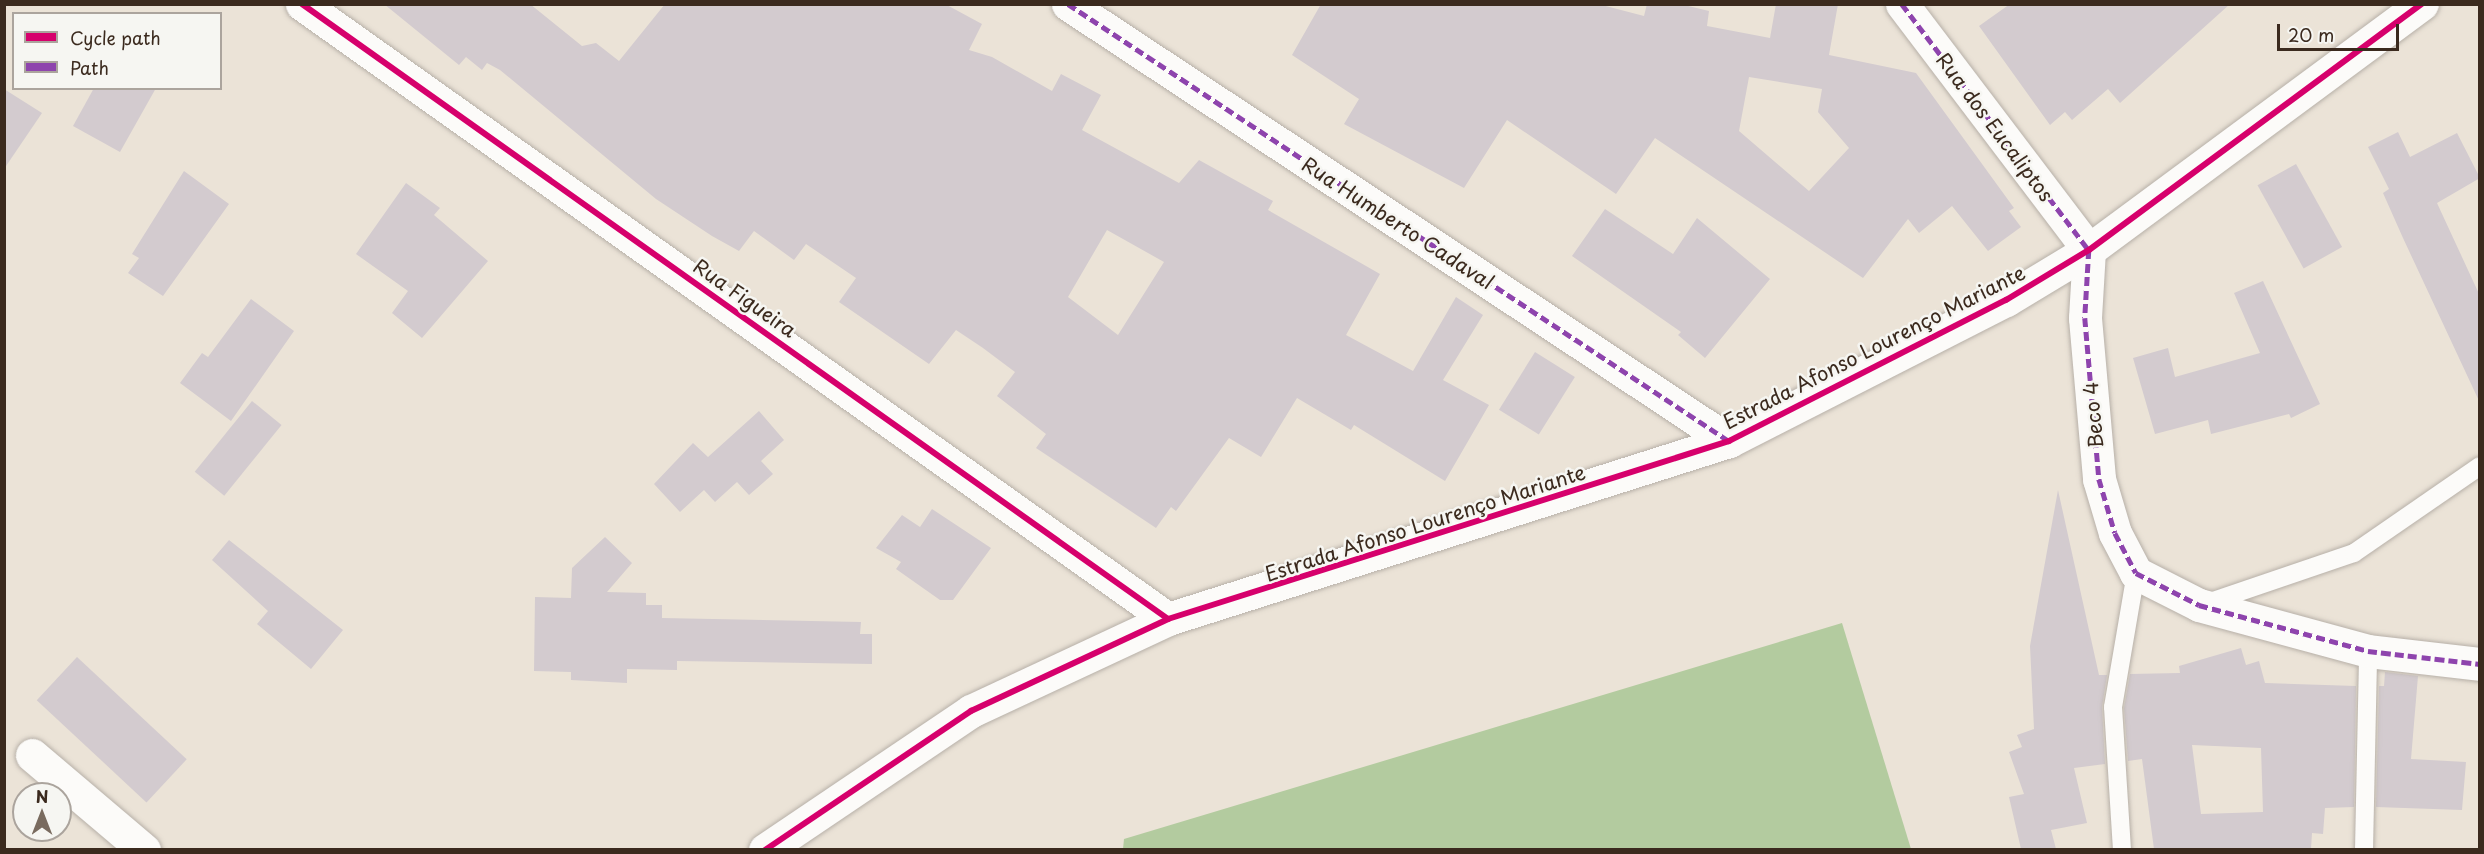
<!DOCTYPE html>
<meta charset="utf-8">
<style>
body{margin:0}
#map{position:relative;width:2484px;height:854px;overflow:hidden;background:#ebe3d7;font-family:"Playpen Sans",sans-serif}
div>[style]{position:absolute}
.forest>*{inset:0;background:#b3cb9f}
.building>*{inset:0;background:#d3cbcf;transform-origin:0 0}
.roads{filter:drop-shadow(0 0 2px #b7b0a8) drop-shadow(0 0 2px #b7b0a8)}
.lane>*{height:18px;margin:-9px;padding:0 9px;transform-origin:9px;border-radius:9px;background:#fcfbf9}
.street>*{height:33px;margin:-16.5px;padding:0 16.5px;transform-origin:16.5px;border-radius:16.5px;background:#fcfbf9}
.secondary>*{height:33px;margin:-16.5px;padding:0 16.5px;transform-origin:16.5px;border-radius:16.5px;background:#fcfbf9}
.quiet>*{height:4.5px;margin-top:-2.25px;transform-origin:0;background:repeating-linear-gradient(90deg,#8e44ad 0 9px,transparent 0 13.5px)}
.cycleway>*{height:6px;margin:-3px;padding:0 3px;transform-origin:3px;border-radius:3px;background:#d6006c}
span{translate:-50% -50%;white-space:nowrap;text-align:center;line-height:1.15;-webkit-text-stroke:5px #f6f6f2;paint-order:stroke}
.street-label{font-size:20px;color:#3b2a1e}
.frame{position:absolute;inset:0;border:6px solid #3b2a1e;pointer-events:none}
.legend{position:absolute;left:12px;top:12px;width:210px;height:78px;box-sizing:border-box;background:#f6f6f2;border:2px solid #aba49d;margin:0;padding:8px 10px;list-style:none;font-size:18px;color:#3b2a1e}
.legend li{display:flex;align-items:center;gap:12px;height:30px}
.legend b{width:30px;border:2px solid #aba49d}
.north{position:absolute;left:12px;top:782px;width:60px;height:60px;box-sizing:border-box;background:#f6f6f2;border:2px solid #aba49d;border-radius:50%;rotate:0deg;font-size:16px;font-weight:700;line-height:24px;text-align:center;color:#3b2a1e}
.north::after{content:'';display:block;margin:auto;width:21px;height:27px;background:#796b5f;clip-path:polygon(50% 0,100% 100%,50% 72%,0 100%)}
.scale{position:absolute;left:2277px;top:24px;width:122px;height:27px;box-sizing:border-box;border:3px solid #3b2a1e;border-top:0;padding-left:8px;font-size:18px;line-height:21px;white-space:nowrap;color:#3b2a1e;-webkit-text-stroke:4px #f6f6f2;paint-order:stroke}
</style>
<div id="map">
<div class="forest">
<div style="clip-path:polygon(1842px 623px,1911px 849px,1123px 849px,1124px 839px)"></div>
</div>
<div class="building">
<div style="clip-path:polygon(evenodd,384px 4px,530px 4px,582px 46px,596px 43px,619px 61px,665px 4px,945px 4px,982px 24px,969px 50px,992px 57px,1052px 91px,1061px 74px,1101px 95px,1082px 130px,1179px 183px,1199px 160px,1273px 201px,1268px 210px,1380px 274px,1346px 335px,1413px 371px,1456px 297px,1483px 315px,1443px 380px,1489px 405px,1445px 481px,1354px 425px,1351px 430px,1297px 398px,1261px 457px,1229px 438px,1176px 511px,1171px 507px,1156px 528px,1036px 448px,1046px 434px,997px 396px,1015px 372px,983px 348px,956px 330px,929px 364px,839px 302px,856px 278px,806px 244px,794px 260px,754px 231px,739px 251px,712px 236px,656px 199px,500px 70px,487px 63px,482px 70px,466px 57px,459px 65px,384px 4px,1107px 230px,1164px 262px,1118px 335px,1068px 297px,1107px 230px)"></div>
<div style="clip-path:polygon(evenodd,1321px 4px,1598px 4px,1644px 16px,1647px 4px,1680px 4px,1709px 11px,1707px 26px,1770px 38px,1776px 4px,1838px 4px,1829px 55px,1916px 73px,2014px 208px,2009px 211px,2021px 227px,1988px 251px,1952px 206px,1919px 233px,1908px 219px,1863px 278px,1655px 138px,1616px 194px,1507px 120px,1464px 188px,1344px 124px,1359px 99px,1292px 55px,1321px 4px,1749px 77px,1822px 89px,1818px 112px,1849px 148px,1809px 191px,1739px 131px,1749px 77px)"></div>
<div style="clip-path:polygon(2010px 4px,2230px 4px,2120px 103px,2108px 89px,2072px 120px,2065px 112px,2050px 125px,1979px 26px)"></div>
<div style="clip-path:polygon(94px 88px,156px 88px,120px 152px,73px 126px)"></div>
<div style="clip-path:polygon(4px 89px,42px 113px,4px 169px)"></div>
<div style="clip-path:polygon(2398px 132px,2410px 157px,2457px 133px,2480px 178px,2437px 203px,2480px 296px,2480px 403px,2403px 238px,2383px 193px,2389px 189px,2368px 147px)"></div>
<div style="left:2296px;top:164px;width:95px;height:44px;rotate:61deg"></div>
<div style="clip-path:polygon(184px 171px,229px 204px,163px 296px,128px 273px,139px 258px,132px 254px)"></div>
<div style="clip-path:polygon(406px 183px,440px 208px,434px 215px,488px 261px,422px 338px,392px 313px,408px 291px,356px 254px)"></div>
<div style="clip-path:polygon(1605px 209px,1673px 254px,1697px 218px,1770px 279px,1705px 358px,1678px 335px,1681px 332px,1572px 256px)"></div>
<div style="clip-path:polygon(2263px 281px,2320px 404px,2291px 418px,2289px 414px,2211px 434px,2208px 420px,2155px 434px,2133px 358px,2168px 348px,2175px 377px,2260px 353px,2234px 293px)"></div>
<div style="clip-path:polygon(251px 299px,294px 331px,231px 421px,180px 383px,202px 353px,208px 357px)"></div>
<div style="left:1535px;top:352px;width:47px;height:68px;rotate:32deg"></div>
<div style="left:252px;top:401px;width:38px;height:91px;rotate:39deg"></div>
<div style="clip-path:polygon(759px 411px,784px 440px,761px 461px,773px 474px,749px 495px,737px 482px,715px 502px,704px 490px,680px 512px,654px 484px,693px 443px,708px 457px)"></div>
<div style="clip-path:polygon(2058px 490px,2099px 675px,2107px 675px,2102px 707px,2105px 764px,2074px 768px,2087px 823px,2051px 830px,2056px 849px,2021px 849px,2009px 797px,2024px 794px,2009px 752px,2022px 747px,2017px 735px,2034px 729px,2030px 646px)"></div>
<div style="clip-path:polygon(932px 509px,991px 548px,953px 600px,940px 600px,896px 569px,901px 562px,876px 548px,902px 515px,920px 527px)"></div>
<div style="clip-path:polygon(605px 537px,632px 563px,607px 592px,646px 593px,646px 605px,662px 605px,662px 618px,861px 622px,860px 634px,872px 634px,872px 664px,677px 661px,677px 670px,627px 669px,627px 683px,571px 680px,571px 672px,534px 671px,535px 597px,571px 598px,572px 568px)"></div>
<div style="clip-path:polygon(229px 540px,343px 630px,311px 669px,257px 624px,268px 611px,212px 560px)"></div>
<div style="clip-path:polygon(evenodd,2241px 648px,2246px 665px,2259px 661px,2265px 683px,2356px 686px,2354px 807px,2325px 808px,2323px 834px,2312px 833px,2311px 849px,2154px 849px,2142px 759px,2128px 761px,2124px 708px,2130px 674px,2180px 673px,2179px 666px,2241px 648px,2192px 745px,2261px 748px,2263px 812px,2201px 814px,2192px 745px)"></div>
<div style="left:77px;top:657px;width:150px;height:59px;rotate:43deg"></div>
<div style="clip-path:polygon(2385px 672px,2418px 676px,2411px 759px,2466px 762px,2462px 810px,2376px 807px,2379px 686px,2384px 686px)"></div>
</div>
<div class="roads">
<div class="lane">
<div style="left:2204px;top:604px;width:158px;rotate:-18.8deg"></div>
<div style="left:2354px;top:553px;width:153px;rotate:-34.6deg"></div>
<div style="left:2122px;top:850px;width:143px;rotate:-93.6deg"></div>
<div style="left:2113px;top:707px;width:136px;rotate:-80.3deg"></div>
<div style="left:2364px;top:850px;width:199px;rotate:-88.8deg"></div>
</div>
<div class="street">
<div style="left:302px;top:4px;width:1062px;rotate:35.38deg"></div>
<div style="left:1068px;top:4px;width:792px;rotate:33.47deg"></div>
<div style="left:1902px;top:4px;width:309px;rotate:52.8deg"></div>
<div style="left:2089px;top:250px;width:68px;rotate:93.4deg"></div>
<div style="left:2085px;top:318px;width:162px;rotate:85deg"></div>
<div style="left:2099px;top:479px;width:56px;rotate:73.5deg"></div>
<div style="left:2115px;top:533px;width:45px;rotate:62.3deg"></div>
<div style="left:2136px;top:573px;width:71px;rotate:26.9deg"></div>
<div style="left:2199px;top:605px;width:175px;rotate:15.2deg"></div>
<div style="left:2368px;top:651px;width:113px;rotate:6.6deg"></div>
<div style="left:32px;top:755px;width:147px;rotate:40.3deg"></div>
</div>
<div class="secondary">
<div style="left:765px;top:850px;width:249px;rotate:-34deg"></div>
<div style="left:971px;top:711px;width:217px;rotate:-25deg"></div>
<div style="left:1168px;top:619px;width:589px;rotate:-17.6deg"></div>
<div style="left:1729px;top:441px;width:311px;rotate:-27deg"></div>
<div style="left:2006px;top:300px;width:97px;rotate:-31.1deg"></div>
<div style="left:2089px;top:250px;width:414px;rotate:-36.5deg"></div>
</div>
</div>
<div class="quiet">
<div style="left:1068px;top:4px;width:792px;rotate:33.47deg"></div>
<div style="left:1902px;top:4px;width:309px;rotate:52.8deg"></div>
<div style="left:2089px;top:250px;width:68px;rotate:93.4deg"></div>
<div style="left:2085px;top:318px;width:162px;rotate:85deg"></div>
<div style="left:2099px;top:479px;width:56px;rotate:73.5deg"></div>
<div style="left:2115px;top:533px;width:45px;rotate:62.3deg"></div>
<div style="left:2136px;top:573px;width:71px;rotate:26.9deg"></div>
<div style="left:2199px;top:605px;width:175px;rotate:15.2deg"></div>
<div style="left:2368px;top:651px;width:113px;rotate:6.6deg"></div>
</div>
<div class="cycleway">
<div style="left:302px;top:4px;width:1062px;rotate:35.38deg"></div>
<div style="left:765px;top:850px;width:249px;rotate:-34deg"></div>
<div style="left:971px;top:711px;width:217px;rotate:-25deg"></div>
<div style="left:1168px;top:619px;width:589px;rotate:-17.6deg"></div>
<div style="left:1729px;top:441px;width:311px;rotate:-27deg"></div>
<div style="left:2006px;top:300px;width:97px;rotate:-31.1deg"></div>
<div style="left:2089px;top:250px;width:414px;rotate:-36.5deg"></div>
</div>
<div class="street-label">
<span style="left:1995px;top:127px;rotate:53deg">Rua dos Eucaliptos</span>
<span style="left:1398px;top:223px;rotate:33deg">Rua Humberto Cadaval</span>
<span style="left:745px;top:298px;rotate:35deg">Rua Figueira</span>
<span style="left:1874px;top:347px;rotate:-27deg">Estrada Afonso Lourenço Mariante</span>
<span style="left:2093px;top:415px;rotate:-95deg">Beco 4</span>
<span style="left:1425px;top:523px;rotate:-18deg">Estrada Afonso Lourenço Mariante</span>
</div>
<div class="frame"></div>
<ul class="legend">
<li><b style="height:8px;background:#d6006c"></b>Cycle path</li>
<li><b style="height:8px;background:#8e44ad"></b>Path</li>
</ul>
<div class="north">N</div>
<div class="scale">20 m</div>
</div>
